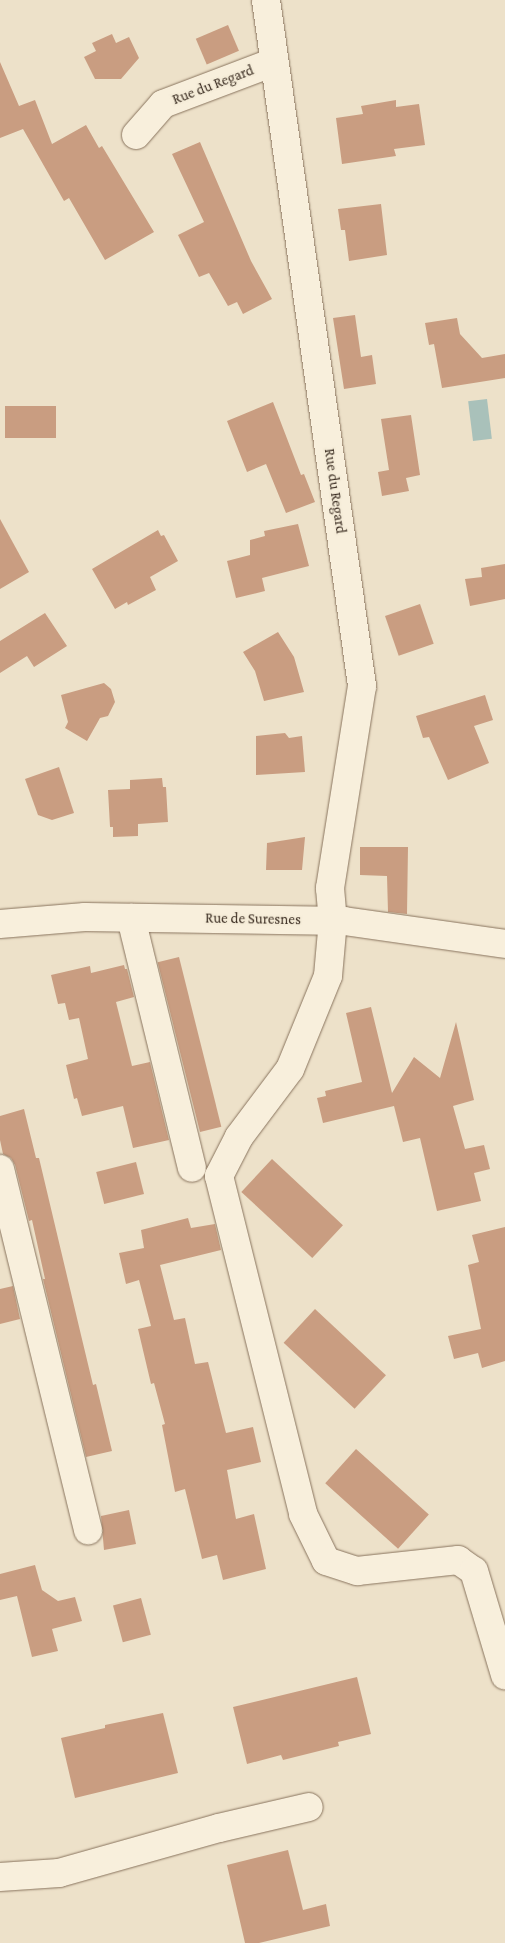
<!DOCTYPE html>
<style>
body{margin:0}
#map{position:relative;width:505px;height:1943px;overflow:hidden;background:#ede1c9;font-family:"Crimson Pro",serif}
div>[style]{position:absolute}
.water>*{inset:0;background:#a9c1ba;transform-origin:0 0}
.building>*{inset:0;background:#c99d81;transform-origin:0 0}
.roads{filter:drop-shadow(0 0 1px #89745e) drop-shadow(0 0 1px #89745e)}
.minor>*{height:28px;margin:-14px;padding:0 14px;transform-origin:14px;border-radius:14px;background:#f8efdc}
span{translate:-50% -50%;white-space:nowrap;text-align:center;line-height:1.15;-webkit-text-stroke:4px #f5ecd8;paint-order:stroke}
.street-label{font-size:15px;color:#3a2c21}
</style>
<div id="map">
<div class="water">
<div style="left:487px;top:399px;width:40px;height:19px;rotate:83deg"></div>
</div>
<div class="building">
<div style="left:228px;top:25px;width:28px;height:35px;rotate:67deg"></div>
<div style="clip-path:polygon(112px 34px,116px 43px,129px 37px,139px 58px,121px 79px,95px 79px,84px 57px,96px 51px,92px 43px)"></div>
<div style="clip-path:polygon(0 62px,19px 106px,35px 100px,52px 144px,86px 125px,99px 148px,102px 146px,154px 232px,105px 260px,69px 198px,64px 201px,23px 129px,0 138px)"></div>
<div style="clip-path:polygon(396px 100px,396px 107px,419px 104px,425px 145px,394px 149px,396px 156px,342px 164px,336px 118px,363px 114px,361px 106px)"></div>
<div style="clip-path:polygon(200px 142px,251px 261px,272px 299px,243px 314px,237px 302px,228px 306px,209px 273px,199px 277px,178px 235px,204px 222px,172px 154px)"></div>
<div style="clip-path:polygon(381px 204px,387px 255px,349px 261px,345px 230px,341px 230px,338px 209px)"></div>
<div style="clip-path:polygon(355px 315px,361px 357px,372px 355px,376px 384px,344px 389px,333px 318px)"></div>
<div style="clip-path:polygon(457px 318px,460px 334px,482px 358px,505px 354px,505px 378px,442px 388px,434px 344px,429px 345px,425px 323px)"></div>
<div style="clip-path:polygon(273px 402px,301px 475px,304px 474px,315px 502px,286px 513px,266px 464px,247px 472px,227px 421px)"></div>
<div style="left:5px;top:406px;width:51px;height:32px"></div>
<div style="clip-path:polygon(411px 415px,420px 475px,406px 478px,409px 491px,382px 496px,378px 472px,389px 470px,381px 419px)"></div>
<div style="clip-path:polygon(0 519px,29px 572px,0 589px)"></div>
<div style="clip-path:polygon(298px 524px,309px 566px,262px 578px,265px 591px,236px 598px,227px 561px,250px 555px,250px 540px,265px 536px,264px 531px)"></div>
<div style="clip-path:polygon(158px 530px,161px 536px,164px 535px,178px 561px,150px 577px,156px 590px,128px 605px,127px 602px,115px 609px,92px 569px)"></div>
<div style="clip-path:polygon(505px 564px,505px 599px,470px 606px,465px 579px,482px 577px,481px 568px)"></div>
<div style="left:420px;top:604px;width:42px;height:37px;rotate:71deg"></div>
<div style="clip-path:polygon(45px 613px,67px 646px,34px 667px,27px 656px,0 673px,0 641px)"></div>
<div style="clip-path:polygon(278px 632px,294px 657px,304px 692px,264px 701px,255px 671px,243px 652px)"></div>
<div style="clip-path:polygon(104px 683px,111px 689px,115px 702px,108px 716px,100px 718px,87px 741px,65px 728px,68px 722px,61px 695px)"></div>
<div style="clip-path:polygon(485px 695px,493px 720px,474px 726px,489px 763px,448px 780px,429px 737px,423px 738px,416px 716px)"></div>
<div style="clip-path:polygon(285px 733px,289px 738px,302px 736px,305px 772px,256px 775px,256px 736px)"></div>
<div style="clip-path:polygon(59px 767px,74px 813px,52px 820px,38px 815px,25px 779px)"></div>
<div style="clip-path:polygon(162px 778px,163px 787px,166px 787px,168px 822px,138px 824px,138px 836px,113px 837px,113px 827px,110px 827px,108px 790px,130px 789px,130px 780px)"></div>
<div style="clip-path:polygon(305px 837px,302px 870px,266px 870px,267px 843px)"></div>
<div style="clip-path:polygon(360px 847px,408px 847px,407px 914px,388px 912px,387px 876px,360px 875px)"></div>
<div style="left:179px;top:957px;width:175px;height:22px;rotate:76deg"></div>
<div style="clip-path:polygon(124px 965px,125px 969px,127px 969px,134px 997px,116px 1002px,132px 1066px,150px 1062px,169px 1140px,133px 1148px,123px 1106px,82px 1116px,77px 1098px,74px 1099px,66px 1065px,88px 1059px,79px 1018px,69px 1020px,65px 1003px,58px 1004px,51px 975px,90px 966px,91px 973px)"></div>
<div style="clip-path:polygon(371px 1007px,392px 1093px,414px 1057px,440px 1078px,456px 1022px,474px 1100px,453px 1106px,465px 1149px,484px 1145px,490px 1169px,474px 1173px,481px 1201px,437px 1211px,420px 1138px,403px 1142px,394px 1106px,323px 1123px,317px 1098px,326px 1096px,325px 1091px,362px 1082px,346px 1013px)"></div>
<div style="clip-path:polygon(24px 1109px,36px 1158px,39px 1158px,81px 1335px,93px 1385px,96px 1384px,112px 1451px,86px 1457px,43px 1279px,45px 1279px,32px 1220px,29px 1221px,15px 1165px,11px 1158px,3px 1154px,0 1140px,0 1116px)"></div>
<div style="left:272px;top:1159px;width:97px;height:45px;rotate:43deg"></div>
<div style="left:136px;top:1162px;width:33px;height:41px;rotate:76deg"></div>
<div style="clip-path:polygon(188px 1218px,191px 1228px,215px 1224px,221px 1250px,160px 1265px,174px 1320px,185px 1318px,195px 1364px,208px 1362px,226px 1433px,253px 1427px,261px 1462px,227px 1470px,236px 1519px,254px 1514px,266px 1569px,223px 1580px,217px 1555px,202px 1559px,185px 1489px,175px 1492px,162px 1425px,165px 1424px,154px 1383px,151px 1384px,138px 1329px,151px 1326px,139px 1280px,126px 1284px,119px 1253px,144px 1248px,141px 1230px)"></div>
<div style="clip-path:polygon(505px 1227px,505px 1361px,482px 1368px,478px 1353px,454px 1359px,448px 1336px,481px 1329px,468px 1265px,479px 1262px,472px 1235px)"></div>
<div style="clip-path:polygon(13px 1286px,20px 1319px,0 1324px,0 1289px)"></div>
<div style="left:315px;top:1309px;width:97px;height:46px;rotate:43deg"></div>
<div style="left:356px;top:1449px;width:98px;height:46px;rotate:42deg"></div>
<div style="clip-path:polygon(129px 1510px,136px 1544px,104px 1550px,101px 1516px)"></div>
<div style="clip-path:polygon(35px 1565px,42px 1590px,58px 1601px,75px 1597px,82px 1621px,52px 1629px,58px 1651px,32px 1657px,17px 1596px,0 1600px,0 1574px)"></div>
<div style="left:141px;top:1598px;width:38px;height:29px;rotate:75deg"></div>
<div style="clip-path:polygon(357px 1677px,371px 1734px,338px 1742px,339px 1746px,283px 1760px,281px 1755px,247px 1764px,233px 1707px)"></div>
<div style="clip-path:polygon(163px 1713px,178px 1773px,75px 1798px,61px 1738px,105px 1728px,105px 1725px)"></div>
<div style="clip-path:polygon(288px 1850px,303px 1910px,326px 1904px,330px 1926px,259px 1943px,245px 1943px,227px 1865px)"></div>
</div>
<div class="roads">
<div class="minor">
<div style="left:266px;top:0;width:693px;rotate:82.03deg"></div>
<div style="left:362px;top:686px;width:205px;rotate:99deg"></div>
<div style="left:330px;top:888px;width:32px;rotate:85deg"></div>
<div style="left:333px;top:920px;width:56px;rotate:95.1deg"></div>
<div style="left:328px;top:976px;width:100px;rotate:112.2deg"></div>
<div style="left:290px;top:1069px;width:85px;rotate:126.9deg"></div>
<div style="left:239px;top:1137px;width:44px;rotate:117.1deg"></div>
<div style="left:219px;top:1176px;width:348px;rotate:76deg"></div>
<div style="left:303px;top:1514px;width:52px;rotate:63.9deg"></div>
<div style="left:326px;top:1561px;width:33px;rotate:18deg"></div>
<div style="left:357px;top:1571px;width:102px;rotate:-6.2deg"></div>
<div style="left:458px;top:1560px;width:19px;rotate:35deg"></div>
<div style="left:474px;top:1571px;width:109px;rotate:73.4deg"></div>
<div style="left:136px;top:135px;width:41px;rotate:-48.9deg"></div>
<div style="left:163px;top:104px;width:119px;rotate:-20.7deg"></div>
<div style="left:131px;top:918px;width:257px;rotate:76.3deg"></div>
<div style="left:0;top:924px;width:85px;rotate:-4.7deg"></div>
<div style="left:85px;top:917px;width:259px;rotate:0.9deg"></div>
<div style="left:344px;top:921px;width:163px;rotate:8.1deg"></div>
<div style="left:0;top:1169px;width:372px;rotate:76.3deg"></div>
<div style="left:0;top:1877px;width:59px;rotate:-3.9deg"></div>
<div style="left:59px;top:1873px;width:166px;rotate:-15.7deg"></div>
<div style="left:219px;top:1828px;width:92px;rotate:-13.1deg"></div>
</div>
</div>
<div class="street-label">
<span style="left:213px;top:85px;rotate:-21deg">Rue du Regard</span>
<span style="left:335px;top:491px;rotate:82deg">Rue du Regard</span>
<span style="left:253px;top:919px;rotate:1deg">Rue de Suresnes</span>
</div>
</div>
